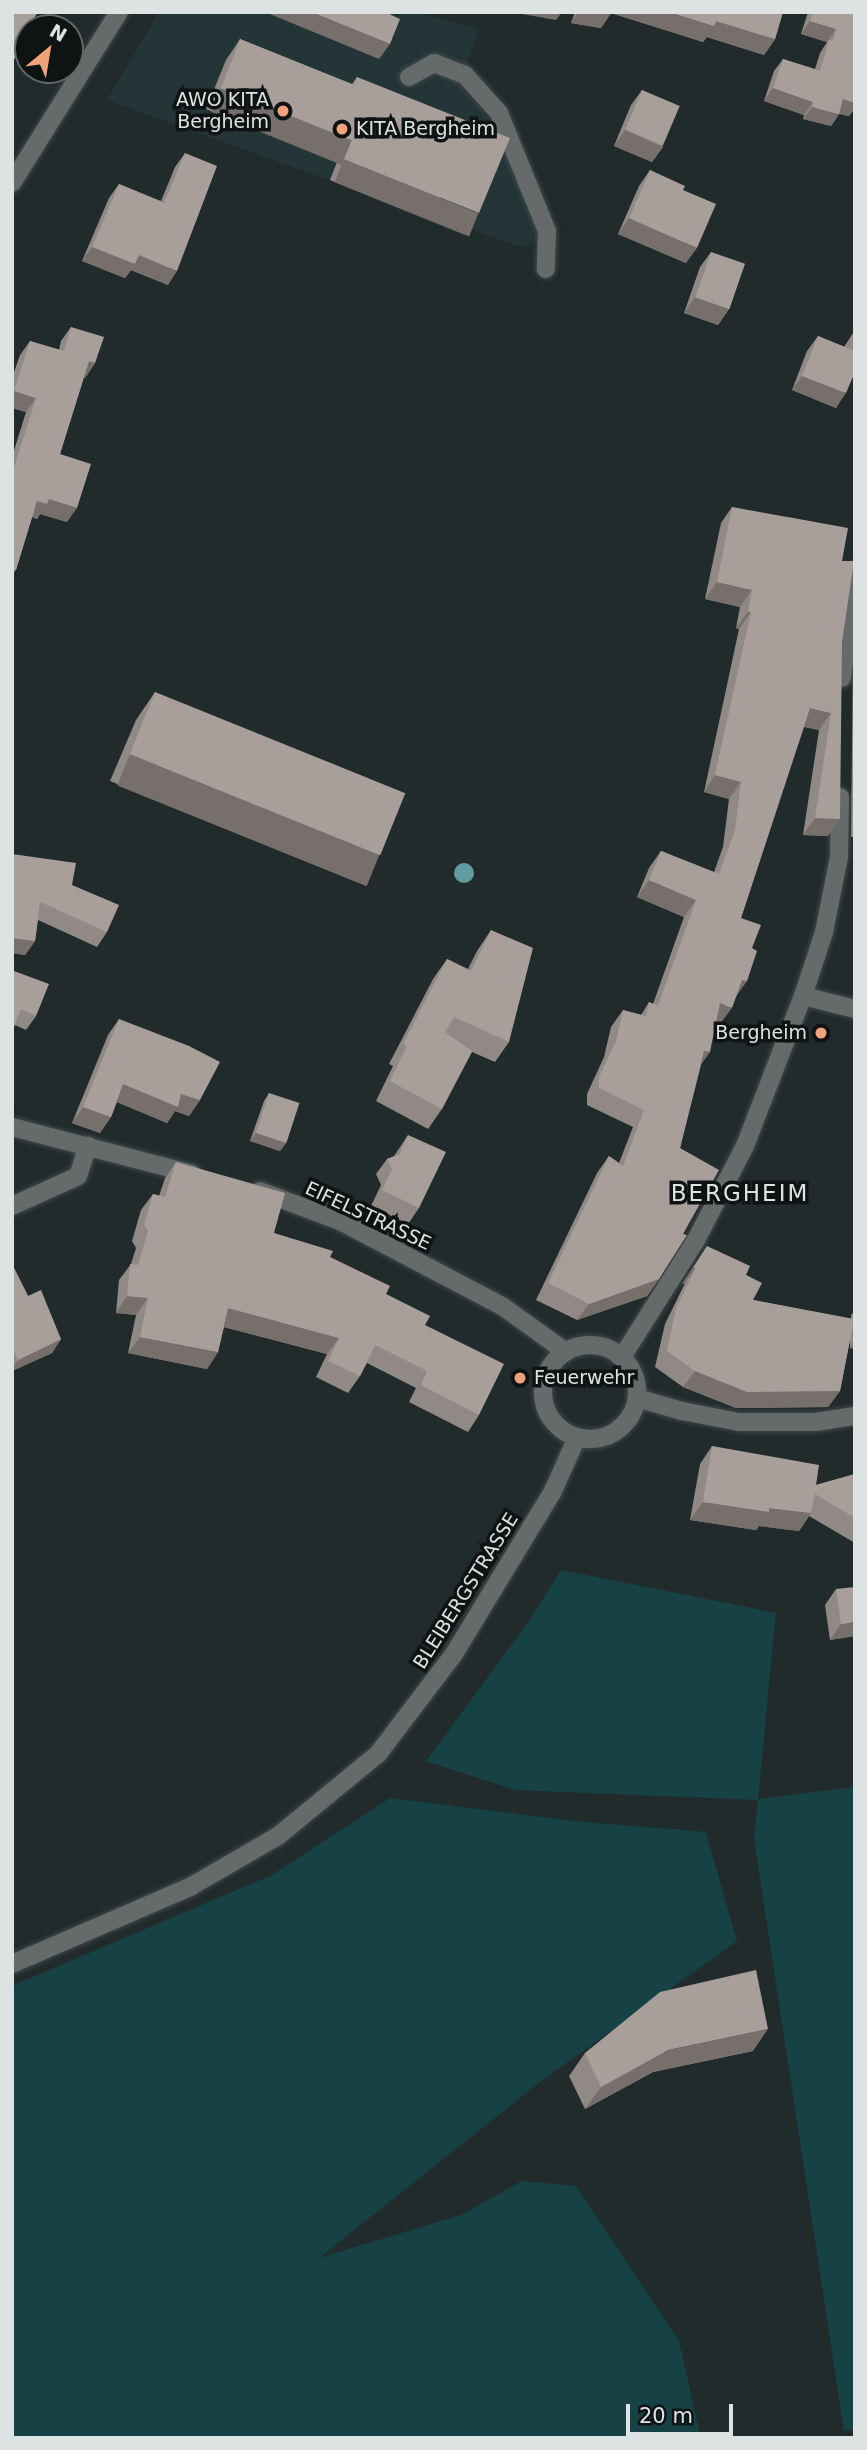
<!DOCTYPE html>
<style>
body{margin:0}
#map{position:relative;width:867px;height:2450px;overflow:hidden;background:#222b2c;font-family:"DejaVu Sans",sans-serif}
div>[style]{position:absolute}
.built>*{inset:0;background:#243537}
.green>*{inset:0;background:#164246}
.roads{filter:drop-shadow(0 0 2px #404849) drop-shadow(0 0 2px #404849)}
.minor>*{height:18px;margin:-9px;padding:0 9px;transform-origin:9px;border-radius:9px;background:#656a6a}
.minor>.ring{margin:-9px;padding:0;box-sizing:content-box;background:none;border:18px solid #656a6a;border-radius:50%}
.trees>*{width:20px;height:20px;margin:-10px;border-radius:50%;background:#629a9f}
.wall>*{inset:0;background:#908985}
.shaded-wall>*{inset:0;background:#766f6c;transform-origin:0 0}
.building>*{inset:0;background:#a89f9b;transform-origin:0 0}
.dots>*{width:19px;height:19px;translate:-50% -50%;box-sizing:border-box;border:4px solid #0f1313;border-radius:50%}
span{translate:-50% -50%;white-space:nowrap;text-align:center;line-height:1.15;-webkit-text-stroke:7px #0f1313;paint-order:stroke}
.poi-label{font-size:19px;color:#dde2e3}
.right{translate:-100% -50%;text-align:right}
.left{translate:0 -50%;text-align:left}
.street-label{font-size:19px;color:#dde2e3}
.quarter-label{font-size:23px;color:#dde2e3;letter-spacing:2px}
.frame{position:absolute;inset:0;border:14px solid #dde2e3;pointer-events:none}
.north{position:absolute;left:14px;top:14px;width:70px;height:70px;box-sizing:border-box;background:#0f1313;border:2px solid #616666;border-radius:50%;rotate:30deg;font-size:19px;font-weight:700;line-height:28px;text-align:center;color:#dde2e3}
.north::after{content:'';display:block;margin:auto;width:24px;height:32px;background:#f0a27a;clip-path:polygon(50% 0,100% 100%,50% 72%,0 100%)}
.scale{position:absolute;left:626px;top:2404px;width:107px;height:32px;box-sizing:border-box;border:4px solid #dde2e3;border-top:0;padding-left:9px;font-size:21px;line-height:24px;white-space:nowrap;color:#dde2e3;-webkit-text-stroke:5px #0f1313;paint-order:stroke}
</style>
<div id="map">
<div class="built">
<div style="clip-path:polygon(159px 12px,417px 12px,479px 29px,460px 86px,482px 109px,498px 132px,541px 241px,521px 247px,470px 229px,465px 236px,326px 179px,107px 100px)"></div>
</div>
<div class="green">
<div style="clip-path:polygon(561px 1570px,776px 1613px,758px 1799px,855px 1787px,855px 2429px,844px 2431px,754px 1839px,758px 1800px,515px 1790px,426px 1761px,527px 1624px)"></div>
<div style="clip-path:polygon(390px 1798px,573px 1821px,706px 1832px,737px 1941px,540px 2082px,319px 2258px,461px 2215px,522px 2181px,576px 2186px,679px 2341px,701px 2438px,12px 2438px,12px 1986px,272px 1875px)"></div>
</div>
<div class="roads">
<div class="minor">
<div style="left:409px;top:77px;width:29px;rotate:-29deg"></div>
<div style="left:434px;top:63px;width:33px;rotate:21deg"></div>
<div style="left:465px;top:75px;width:51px;rotate:48.2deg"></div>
<div style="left:499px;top:113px;width:127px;rotate:67.9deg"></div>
<div style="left:547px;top:231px;width:38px;rotate:92deg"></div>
<div style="left:12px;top:183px;width:202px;rotate:-58deg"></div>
<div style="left:842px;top:678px;width:107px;rotate:-83deg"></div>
<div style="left:803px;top:996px;width:54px;rotate:14deg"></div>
<div style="left:12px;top:1127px;width:186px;rotate:14.6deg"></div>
<div style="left:260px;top:1191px;width:85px;rotate:20.6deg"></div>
<div style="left:340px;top:1221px;width:183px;rotate:27.7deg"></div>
<div style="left:502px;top:1306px;width:79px;rotate:35.7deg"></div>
<div style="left:12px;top:1206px;width:72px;rotate:-24.4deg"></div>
<div style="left:78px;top:1176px;width:32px;rotate:-72deg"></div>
<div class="ring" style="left:543px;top:1345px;width:76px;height:76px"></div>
<div style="left:622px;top:1357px;width:138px;rotate:-57.7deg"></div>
<div style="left:696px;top:1240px;width:106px;rotate:-62.5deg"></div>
<div style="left:745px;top:1146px;width:161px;rotate:-68.9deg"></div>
<div style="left:803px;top:996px;width:67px;rotate:-71.8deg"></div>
<div style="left:824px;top:932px;width:76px;rotate:-78.7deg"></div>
<div style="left:839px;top:857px;width:60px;rotate:-89deg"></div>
<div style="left:637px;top:1398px;width:47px;rotate:16.1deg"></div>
<div style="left:682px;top:1411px;width:58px;rotate:10.9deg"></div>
<div style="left:739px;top:1422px;width:77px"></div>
<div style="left:816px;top:1422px;width:39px;rotate:-9deg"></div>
<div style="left:12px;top:1964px;width:194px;rotate:-23.4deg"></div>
<div style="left:190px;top:1887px;width:102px;rotate:-30.1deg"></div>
<div style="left:278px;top:1836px;width:129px;rotate:-39.4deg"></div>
<div style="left:378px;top:1754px;width:126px;rotate:-52.8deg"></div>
<div style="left:454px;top:1654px;width:191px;rotate:-58.7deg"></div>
<div style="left:553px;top:1491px;width:59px;rotate:-66deg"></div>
</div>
</div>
<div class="trees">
<div style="left:464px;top:873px"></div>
</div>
<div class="wall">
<div style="clip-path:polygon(575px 12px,783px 12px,775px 39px,764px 55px,707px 37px,703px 42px,611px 13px,601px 28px,571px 23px)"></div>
<div style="clip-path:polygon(808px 12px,855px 12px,855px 108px,849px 116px,839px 114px,831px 126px,803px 119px,804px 115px,764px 101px,774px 71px,783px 59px,815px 69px,820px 53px,827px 42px,801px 34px)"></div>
<div style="clip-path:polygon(240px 39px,352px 84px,357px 77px,465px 234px,330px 180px,337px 162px,206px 109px,226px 60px)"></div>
<div style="clip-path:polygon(642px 90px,663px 147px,652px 162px,614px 146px,631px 105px)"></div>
<div style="clip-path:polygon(185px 153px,168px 285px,131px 270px,125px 278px,82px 261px,109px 198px,119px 184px,161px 201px,175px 167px)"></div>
<div style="clip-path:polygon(650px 170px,683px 190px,686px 263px,618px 234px,639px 186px)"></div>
<div style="clip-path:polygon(711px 252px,729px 309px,718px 325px,684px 313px,700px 267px)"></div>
<div style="clip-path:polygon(71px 327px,95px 363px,85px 378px,84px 377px,60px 454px,67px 522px,40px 514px,37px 519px,32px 517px,16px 570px,12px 575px,12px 457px,26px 412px,12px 408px,12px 378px,20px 355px,30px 341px,59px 350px,61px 341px)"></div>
<div style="clip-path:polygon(855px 330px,855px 372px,836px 408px,792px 390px,807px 351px,818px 336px,844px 347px)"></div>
<div style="clip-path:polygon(732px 507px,842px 561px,842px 642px,828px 836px,803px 835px,819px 730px,804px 727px,741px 918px,752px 948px,747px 981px,736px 995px,720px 1024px,716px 1023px,701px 1065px,680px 1148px,683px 1234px,659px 1279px,647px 1296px,577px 1320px,536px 1300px,597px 1173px,609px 1156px,619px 1163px,633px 1127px,587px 1105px,587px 1094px,604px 1057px,611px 1027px,623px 1010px,641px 1015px,649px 1002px,653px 1004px,684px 917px,637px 897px,649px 868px,661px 851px,714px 872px,723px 847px,729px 799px,704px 792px,739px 629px,736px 628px,740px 607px,705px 599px,721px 523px)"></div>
<div style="clip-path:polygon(855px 651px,855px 837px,851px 837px,853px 660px)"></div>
<div style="clip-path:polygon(155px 692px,380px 854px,361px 882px,110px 781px,136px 720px)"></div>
<div style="clip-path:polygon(12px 854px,72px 885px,107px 932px,97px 947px,38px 920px,35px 941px,25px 955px,12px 953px)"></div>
<div style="clip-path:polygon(491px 930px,509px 1042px,495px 1062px,472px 1052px,442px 1109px,428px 1129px,376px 1101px,393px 1066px,389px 1064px,433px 979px,447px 959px,468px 969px,477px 951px)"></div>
<div style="clip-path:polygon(14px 971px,36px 1016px,26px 1030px,15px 1025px,12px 1031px,12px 974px)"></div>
<div style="clip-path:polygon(119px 1019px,200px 1100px,189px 1116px,175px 1111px,167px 1123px,117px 1102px,111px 1117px,100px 1133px,72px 1123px,108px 1035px)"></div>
<div style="clip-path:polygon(269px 1093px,286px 1143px,280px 1151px,250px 1141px,264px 1101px)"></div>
<div style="clip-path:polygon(408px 1135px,419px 1208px,408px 1224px,371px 1206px,381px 1185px,376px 1174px,387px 1159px,394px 1156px)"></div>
<div style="clip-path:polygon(176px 1162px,274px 1233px,330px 1257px,386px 1294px,425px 1325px,479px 1415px,468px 1432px,409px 1402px,416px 1388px,367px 1363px,360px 1376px,348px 1393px,316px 1377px,327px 1354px,224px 1327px,218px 1352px,207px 1369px,128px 1353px,136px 1315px,116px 1313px,119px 1280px,131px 1264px,136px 1248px,132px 1241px,141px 1210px,153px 1194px,159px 1196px,165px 1178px)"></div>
<div style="clip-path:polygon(707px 1246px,746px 1275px,753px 1300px,851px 1319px,851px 1315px,855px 1311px,855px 1349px,850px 1348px,850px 1340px,840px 1391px,828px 1407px,736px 1408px,683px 1387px,655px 1367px,665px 1324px,685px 1283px,682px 1284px)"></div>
<div style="clip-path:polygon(12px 1264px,28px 1296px,61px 1339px,52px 1353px,12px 1371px)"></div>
<div style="clip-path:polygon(712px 1446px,816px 1485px,855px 1474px,855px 1543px,809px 1516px,799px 1531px,759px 1526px,756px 1530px,690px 1520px,700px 1464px)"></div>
<div style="clip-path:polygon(836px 1589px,855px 1636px,830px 1640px,825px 1605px)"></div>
<div style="clip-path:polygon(753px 2051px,653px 2072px,585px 2109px,569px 2076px,585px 2053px)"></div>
</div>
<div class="shaded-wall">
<div style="clip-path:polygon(265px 12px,311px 12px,390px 44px,379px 59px)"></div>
<div style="clip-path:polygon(511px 12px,562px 12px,556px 20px)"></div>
<div style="clip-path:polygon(578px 12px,669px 12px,716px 21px,775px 39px,764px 55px,707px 37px,703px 42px,611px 13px,601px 28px,571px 23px)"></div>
<div style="clip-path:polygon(810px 21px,836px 29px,827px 42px,801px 34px)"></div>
<div style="left:221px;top:88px;width:141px;height:26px;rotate:22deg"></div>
<div style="clip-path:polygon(773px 88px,813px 102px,804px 115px,764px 101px)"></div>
<div style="clip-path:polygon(843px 99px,855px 103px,855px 108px,849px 116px,834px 112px)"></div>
<div style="clip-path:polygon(812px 107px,839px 114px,831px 126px,803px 119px)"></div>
<div style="clip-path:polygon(625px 130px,663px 147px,652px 162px,614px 146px)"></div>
<div style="left:344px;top:159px;width:145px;height:25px;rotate:22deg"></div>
<div style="clip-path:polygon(629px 218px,697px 248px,686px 263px,618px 234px)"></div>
<div style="clip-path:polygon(92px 247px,139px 255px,177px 271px,168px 285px,131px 270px,125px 278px,82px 261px)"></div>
<div style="clip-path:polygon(695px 297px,729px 309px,718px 325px,684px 313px)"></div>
<div style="clip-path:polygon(89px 361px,95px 363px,85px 378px,79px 376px)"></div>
<div style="clip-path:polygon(802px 376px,846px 393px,836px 408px,792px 390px)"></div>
<div style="clip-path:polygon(14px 391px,36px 398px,26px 412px,12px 408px,12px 393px)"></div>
<div style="clip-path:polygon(49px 499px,77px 508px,67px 522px,40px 514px,37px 519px,27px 515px,37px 501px)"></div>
<div style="clip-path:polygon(717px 582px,752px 590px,740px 607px,705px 599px)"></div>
<div style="clip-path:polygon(748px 612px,751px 612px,739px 629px,736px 628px)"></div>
<div style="clip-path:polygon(810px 708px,831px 713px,819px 730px,799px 725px)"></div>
<div style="left:130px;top:754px;width:269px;height:34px;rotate:22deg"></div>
<div style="clip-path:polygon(715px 775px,741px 782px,729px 799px,704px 792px)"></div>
<div style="clip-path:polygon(815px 818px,840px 819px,828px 836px,803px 835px)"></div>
<div style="clip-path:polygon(649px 880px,696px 900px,684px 917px,637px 897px)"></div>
<div style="clip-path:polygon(12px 938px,35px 941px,25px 955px,12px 953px)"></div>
<div style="clip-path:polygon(742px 980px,747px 981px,735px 998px)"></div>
<div style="clip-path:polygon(720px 1003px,732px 1008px,720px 1024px,709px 1020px)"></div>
<div style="clip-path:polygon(704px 1051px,710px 1052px,698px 1069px)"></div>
<div style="clip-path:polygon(123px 1084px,181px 1094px,200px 1100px,189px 1116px,175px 1111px,167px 1123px,112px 1100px)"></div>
<div style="clip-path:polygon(83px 1107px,111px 1117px,100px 1133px,72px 1123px)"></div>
<div style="clip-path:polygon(256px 1133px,286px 1143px,280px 1151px,250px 1141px)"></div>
<div style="clip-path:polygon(696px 1267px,685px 1283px,682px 1284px,693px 1268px)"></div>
<div style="clip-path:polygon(659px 1279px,647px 1296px,577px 1320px,589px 1304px)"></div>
<div style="clip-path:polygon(127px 1296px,148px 1298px,136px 1315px,116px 1313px)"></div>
<div style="clip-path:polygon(228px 1308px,339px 1338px,327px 1354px,216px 1325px)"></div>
<div style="clip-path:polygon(140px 1337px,218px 1352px,207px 1369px,128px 1353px)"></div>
<div style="clip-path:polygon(61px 1339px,52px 1353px,12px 1371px,12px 1368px,18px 1360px)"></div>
<div style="clip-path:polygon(855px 1341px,855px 1349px,850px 1348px)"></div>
<div style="clip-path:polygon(695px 1371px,840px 1391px,828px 1407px,736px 1408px,683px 1387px)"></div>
<div style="clip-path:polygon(703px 1502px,769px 1508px,811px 1513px,799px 1531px,759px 1526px,756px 1530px,690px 1520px)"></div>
<div style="clip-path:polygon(855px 1622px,855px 1636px,830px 1640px,841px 1624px)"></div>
<div style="clip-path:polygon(768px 2029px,753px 2051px,653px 2072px,585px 2109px,601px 2087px,668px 2050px)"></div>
</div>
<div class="building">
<div style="clip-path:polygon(12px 12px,38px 12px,13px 51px,18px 54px,12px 62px)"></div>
<div style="clip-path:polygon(311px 12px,385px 12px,400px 19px,390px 44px)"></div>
<div style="clip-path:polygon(669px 12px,783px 12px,775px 39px,716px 21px,714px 26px)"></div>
<div style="clip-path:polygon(813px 12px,855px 12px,855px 103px,843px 99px,839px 114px,812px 107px,813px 102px,773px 88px,783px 59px,820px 71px,829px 40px,833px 41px,836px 29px,810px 21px)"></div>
<div style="clip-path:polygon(240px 39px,354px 85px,357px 77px,510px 138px,479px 213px,344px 159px,352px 140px,221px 88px)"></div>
<div style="left:642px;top:90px;width:41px;height:43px;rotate:23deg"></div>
<div style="clip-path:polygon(185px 153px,217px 166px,177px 271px,139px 255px,135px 264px,92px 247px,119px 184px,164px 203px)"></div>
<div style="clip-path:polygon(650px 170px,685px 186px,683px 190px,716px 204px,697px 248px,629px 218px)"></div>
<div style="left:711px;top:252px;width:36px;height:48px;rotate:19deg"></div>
<div style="clip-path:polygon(71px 327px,104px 337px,95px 363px,89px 361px,60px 454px,91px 464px,77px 508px,49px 499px,47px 504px,37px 501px,16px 570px,12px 569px,12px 474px,36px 398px,14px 391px,30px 341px,64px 351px)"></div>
<div style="clip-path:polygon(818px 336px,855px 351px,855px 372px,846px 393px,802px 376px)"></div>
<div style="clip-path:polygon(732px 507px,848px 528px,842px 561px,854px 561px,842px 642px,840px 819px,815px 818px,831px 713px,810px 708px,741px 918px,761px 925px,752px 948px,757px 951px,747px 981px,742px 980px,732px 1008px,720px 1003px,710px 1052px,704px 1051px,680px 1148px,719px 1170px,683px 1234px,687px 1235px,659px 1279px,589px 1304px,548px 1283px,609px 1156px,623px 1166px,644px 1110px,599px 1088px,599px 1077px,616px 1041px,623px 1010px,646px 1016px,649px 1002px,658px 1006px,696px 900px,649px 880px,661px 851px,719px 874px,735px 830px,741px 782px,715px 775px,751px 612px,748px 612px,752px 590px,717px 582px)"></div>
<div style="left:155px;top:692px;width:270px;height:67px;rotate:22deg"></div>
<div style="clip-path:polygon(12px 854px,76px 863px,72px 885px,119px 905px,107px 932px,40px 902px,35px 941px,12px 938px)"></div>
<div style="clip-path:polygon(491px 930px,533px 948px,509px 1042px,454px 1017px,445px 1032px,472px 1051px,442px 1109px,390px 1081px,407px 1046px,403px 1044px,447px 959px,471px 971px)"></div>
<div style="clip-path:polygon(14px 971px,49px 984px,36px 1016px,21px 1009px,12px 1031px,12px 976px)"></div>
<div style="clip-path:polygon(119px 1019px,189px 1046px,220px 1062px,200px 1100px,181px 1094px,178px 1107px,123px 1084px,111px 1117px,83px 1107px)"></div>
<div style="left:269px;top:1093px;width:32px;height:42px;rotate:18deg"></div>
<div style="clip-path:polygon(408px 1135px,446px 1152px,419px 1208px,382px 1190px,392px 1169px,387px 1159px,399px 1155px)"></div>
<div style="clip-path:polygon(176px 1162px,285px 1193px,274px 1233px,333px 1251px,330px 1257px,390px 1286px,386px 1294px,430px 1316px,425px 1325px,504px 1364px,479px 1415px,421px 1385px,427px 1371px,375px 1345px,360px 1376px,328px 1361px,339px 1338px,228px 1308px,218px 1352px,140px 1337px,148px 1298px,127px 1296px,130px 1264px,138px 1265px,148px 1231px,144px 1225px,153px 1194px,165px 1197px)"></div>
<div style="clip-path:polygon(707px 1246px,750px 1266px,746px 1275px,762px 1283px,753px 1300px,854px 1319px,840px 1391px,747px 1392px,695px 1371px,667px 1351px,676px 1308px,696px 1267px,693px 1268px)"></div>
<div style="clip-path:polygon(12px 1264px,28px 1296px,41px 1290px,61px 1339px,18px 1360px,12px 1347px)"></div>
<div style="clip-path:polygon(712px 1446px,819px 1465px,816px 1485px,855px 1474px,855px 1518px,815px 1494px,811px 1513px,769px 1508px,769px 1512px,703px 1502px)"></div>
<div style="clip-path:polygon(855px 1587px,855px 1622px,841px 1624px,836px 1589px)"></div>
<div style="clip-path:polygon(756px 1970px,768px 2029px,668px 2050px,601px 2087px,585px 2053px,660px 1992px)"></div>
</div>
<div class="dots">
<div style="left:283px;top:111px;background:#f0a27a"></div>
<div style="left:342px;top:129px;background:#f0a27a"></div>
<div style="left:821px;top:1033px;background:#f0a27a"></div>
<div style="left:520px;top:1378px;background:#f0a27a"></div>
</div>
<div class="poi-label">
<span class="right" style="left:269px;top:111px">AWO KITA<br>Bergheim</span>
<span class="left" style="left:356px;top:129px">KITA Bergheim</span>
<span class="right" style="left:807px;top:1033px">Bergheim</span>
<span class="left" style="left:534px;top:1378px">Feuerwehr</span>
</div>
<div class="street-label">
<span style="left:368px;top:1216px;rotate:25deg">EIFELSTRASSE</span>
<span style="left:466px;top:1591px;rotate:-58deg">BLEIBERGSTRASSE</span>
</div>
<div class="quarter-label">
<span style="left:740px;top:1193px">BERGHEIM</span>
</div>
<div class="frame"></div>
<div class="north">N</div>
<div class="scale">20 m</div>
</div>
